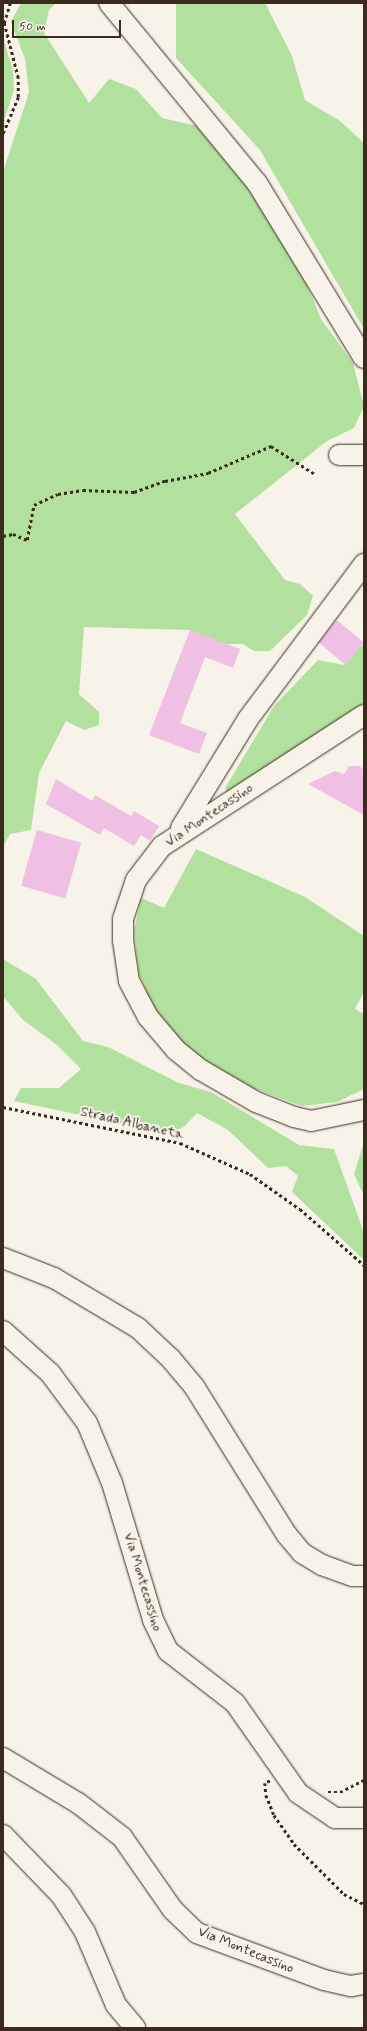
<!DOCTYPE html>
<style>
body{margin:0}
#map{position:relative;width:367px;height:2031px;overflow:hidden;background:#f7f3e8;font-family:Mynerve,sans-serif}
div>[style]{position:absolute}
.green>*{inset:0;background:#b2e09f}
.building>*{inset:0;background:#efc0e3;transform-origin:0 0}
.path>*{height:2.5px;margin-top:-1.25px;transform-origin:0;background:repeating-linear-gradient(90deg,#3b2a1e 0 3px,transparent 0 6px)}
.roads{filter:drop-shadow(0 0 1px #3b2a1e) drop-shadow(0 0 1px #3b2a1e)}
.minor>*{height:20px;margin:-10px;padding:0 10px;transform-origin:10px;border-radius:10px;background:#f7f3e8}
span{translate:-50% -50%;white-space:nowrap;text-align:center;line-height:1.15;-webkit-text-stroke:4px #f7f3e8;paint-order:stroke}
.street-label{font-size:14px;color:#3b2a1e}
.frame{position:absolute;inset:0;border:4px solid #3b2a1e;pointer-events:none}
.scale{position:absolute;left:12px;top:20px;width:109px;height:18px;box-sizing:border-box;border:2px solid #3b2a1e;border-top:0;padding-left:5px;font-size:12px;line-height:14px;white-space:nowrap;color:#3b2a1e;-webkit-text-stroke:3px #f7f3e8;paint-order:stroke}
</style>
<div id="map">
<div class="green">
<div style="clip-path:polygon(21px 3px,56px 3px,49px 10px,44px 33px,89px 103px,109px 79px,136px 89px,162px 118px,197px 126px,226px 157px,297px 259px,321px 319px,353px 363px,364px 406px,354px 428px,327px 441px,235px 514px,285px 580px,300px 584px,313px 596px,307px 615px,270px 651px,254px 651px,243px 644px,225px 644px,190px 630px,84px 627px,79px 694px,99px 712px,99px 725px,84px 730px,66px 721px,39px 773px,31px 830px,10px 834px,3px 847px,3px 172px,29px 92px,25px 59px,11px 22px)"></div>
<div style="clip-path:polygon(176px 3px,265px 3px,292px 56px,305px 100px,340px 121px,364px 143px,364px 329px,260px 150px,176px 58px)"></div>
<div style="clip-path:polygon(3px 37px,13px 71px,14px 90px,3px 123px)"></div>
<div style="clip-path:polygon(364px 643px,364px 704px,228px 794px,225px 788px,274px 706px,318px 660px,344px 665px)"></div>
<div style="clip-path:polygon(196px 849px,305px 897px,364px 936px,364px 992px,355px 1009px,364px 1014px,364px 1089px,337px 1102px,302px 1106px,228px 1079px,175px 1037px,157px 1015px,139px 974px,134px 932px,141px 898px,164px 908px)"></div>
<div style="clip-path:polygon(3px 959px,36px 979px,83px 1041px,108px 1047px,179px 1083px,211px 1092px,299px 1145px,334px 1149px,364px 1233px,364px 1260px,292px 1192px,298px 1176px,286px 1166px,268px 1168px,228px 1130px,197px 1113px,184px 1127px,167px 1133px,14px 1101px,21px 1088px,59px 1088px,81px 1069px,57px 1045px,23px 1020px,3px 996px)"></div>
<div style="clip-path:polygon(364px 1142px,364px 1196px,354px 1174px)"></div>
</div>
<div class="building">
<div style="left:337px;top:620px;width:35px;height:29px;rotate:40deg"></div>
<div style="clip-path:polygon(190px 630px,240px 649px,233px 668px,205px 657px,180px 723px,207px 733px,199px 754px,149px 735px)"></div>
<div style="clip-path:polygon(349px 766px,360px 766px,364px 771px,364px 815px,308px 784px,335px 771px,344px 774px)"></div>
<div style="clip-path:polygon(56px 779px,92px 801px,95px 795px,131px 816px,134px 811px,159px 826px,150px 841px,141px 835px,134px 846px,104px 828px,100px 835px,46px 804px)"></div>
<div style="left:37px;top:830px;width:46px;height:58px;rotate:16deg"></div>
</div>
<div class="path">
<div style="left:3px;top:133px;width:39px;rotate:-67deg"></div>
<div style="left:18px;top:97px;width:19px;rotate:-90deg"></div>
<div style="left:18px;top:78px;width:57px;rotate:-104.3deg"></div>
<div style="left:4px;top:23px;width:21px;rotate:-73deg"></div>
<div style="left:3px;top:536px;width:10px;rotate:-11deg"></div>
<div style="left:13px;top:534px;width:15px;rotate:23deg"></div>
<div style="left:27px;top:540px;width:36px;rotate:-79deg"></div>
<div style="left:34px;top:505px;width:26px;rotate:-25deg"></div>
<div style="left:58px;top:494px;width:25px;rotate:-9deg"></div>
<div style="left:83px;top:490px;width:51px;rotate:2.2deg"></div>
<div style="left:134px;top:492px;width:33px;rotate:-20deg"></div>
<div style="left:165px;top:481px;width:44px;rotate:-10.5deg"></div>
<div style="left:208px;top:473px;width:69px;rotate:-23.2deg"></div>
<div style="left:271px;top:446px;width:52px;rotate:32.5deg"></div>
<div style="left:3px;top:1107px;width:181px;rotate:11.5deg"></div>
<div style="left:180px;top:1143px;width:77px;rotate:23.9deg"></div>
<div style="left:250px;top:1174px;width:61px;rotate:35deg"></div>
<div style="left:300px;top:1209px;width:85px;rotate:41.2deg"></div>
<div style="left:270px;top:1781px;width:5px;rotate:158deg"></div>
<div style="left:265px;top:1783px;width:12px;rotate:85deg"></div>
<div style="left:266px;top:1795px;width:22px;rotate:68deg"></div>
<div style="left:274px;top:1815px;width:35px;rotate:55deg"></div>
<div style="left:294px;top:1844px;width:71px;rotate:45deg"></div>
<div style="left:344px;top:1894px;width:22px;rotate:27deg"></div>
<div style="left:328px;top:1792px;width:12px"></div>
<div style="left:340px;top:1792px;width:27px;rotate:-27deg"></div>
</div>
<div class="roads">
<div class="minor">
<div style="left:109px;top:3px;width:233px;rotate:50.6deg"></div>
<div style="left:257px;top:183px;width:205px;rotate:58.6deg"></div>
<div style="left:339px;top:455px;width:25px"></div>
<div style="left:364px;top:715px;width:241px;rotate:147deg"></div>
<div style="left:162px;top:846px;width:43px;rotate:127.4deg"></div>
<div style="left:136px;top:880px;width:41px;rotate:108.4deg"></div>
<div style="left:123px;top:919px;width:21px;rotate:90deg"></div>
<div style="left:123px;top:940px;width:41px;rotate:81.7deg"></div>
<div style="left:129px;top:981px;width:41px;rotate:62.2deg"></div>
<div style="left:148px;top:1017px;width:43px;rotate:49.7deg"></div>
<div style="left:176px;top:1050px;width:32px;rotate:39deg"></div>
<div style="left:201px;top:1070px;width:64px;rotate:30.2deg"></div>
<div style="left:256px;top:1102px;width:41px;rotate:21.5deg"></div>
<div style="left:294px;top:1117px;width:17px;rotate:13deg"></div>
<div style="left:311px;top:1121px;width:54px;rotate:-11.7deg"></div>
<div style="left:181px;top:828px;width:128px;rotate:-58.4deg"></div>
<div style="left:248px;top:719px;width:194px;rotate:-53.2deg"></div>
<div style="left:3px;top:1258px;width:55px;rotate:21.4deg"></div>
<div style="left:54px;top:1278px;width:98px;rotate:30.8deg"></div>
<div style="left:138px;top:1328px;width:45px;rotate:43.2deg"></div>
<div style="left:171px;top:1359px;width:38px;rotate:50deg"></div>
<div style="left:195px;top:1388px;width:173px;rotate:58deg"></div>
<div style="left:287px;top:1535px;width:23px;rotate:50deg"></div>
<div style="left:302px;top:1553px;width:23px;rotate:31deg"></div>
<div style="left:322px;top:1565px;width:32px;rotate:20deg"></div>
<div style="left:352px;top:1576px;width:12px"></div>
<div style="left:3px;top:1331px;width:63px;rotate:41.8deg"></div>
<div style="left:50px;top:1373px;width:62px;rotate:53.5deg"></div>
<div style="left:87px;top:1423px;width:65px;rotate:67.4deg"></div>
<div style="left:112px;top:1483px;width:143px;rotate:73.3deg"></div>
<div style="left:153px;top:1620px;width:34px;rotate:64deg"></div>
<div style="left:168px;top:1651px;width:85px;rotate:37.8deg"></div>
<div style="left:235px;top:1703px;width:110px;rotate:55deg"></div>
<div style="left:298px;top:1793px;width:45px;rotate:34deg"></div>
<div style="left:335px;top:1818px;width:29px"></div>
<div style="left:3px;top:1758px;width:87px;rotate:31deg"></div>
<div style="left:78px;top:1803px;width:56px;rotate:37.7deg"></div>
<div style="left:122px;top:1837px;width:89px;rotate:55.1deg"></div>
<div style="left:173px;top:1910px;width:33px;rotate:44deg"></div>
<div style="left:197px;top:1933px;width:135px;rotate:20.3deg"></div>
<div style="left:324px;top:1980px;width:28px;rotate:13deg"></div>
<div style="left:351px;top:1986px;width:13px;rotate:-9deg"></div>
<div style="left:3px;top:1835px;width:83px;rotate:46deg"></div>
<div style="left:61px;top:1895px;width:44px;rotate:57deg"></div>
<div style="left:85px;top:1932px;width:79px;rotate:67deg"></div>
<div style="left:116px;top:2005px;width:30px;rotate:50deg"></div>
</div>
</div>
<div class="street-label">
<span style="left:209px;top:815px;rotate:-34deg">Via Montecassino</span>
<span style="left:132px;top:1123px;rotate:13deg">Strada Albaneta</span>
<span style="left:143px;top:1582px;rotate:73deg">Via Montecassino</span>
<span style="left:246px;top:1950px;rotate:22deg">Via Montecassino</span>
</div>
<div class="frame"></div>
<div class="scale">50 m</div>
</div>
